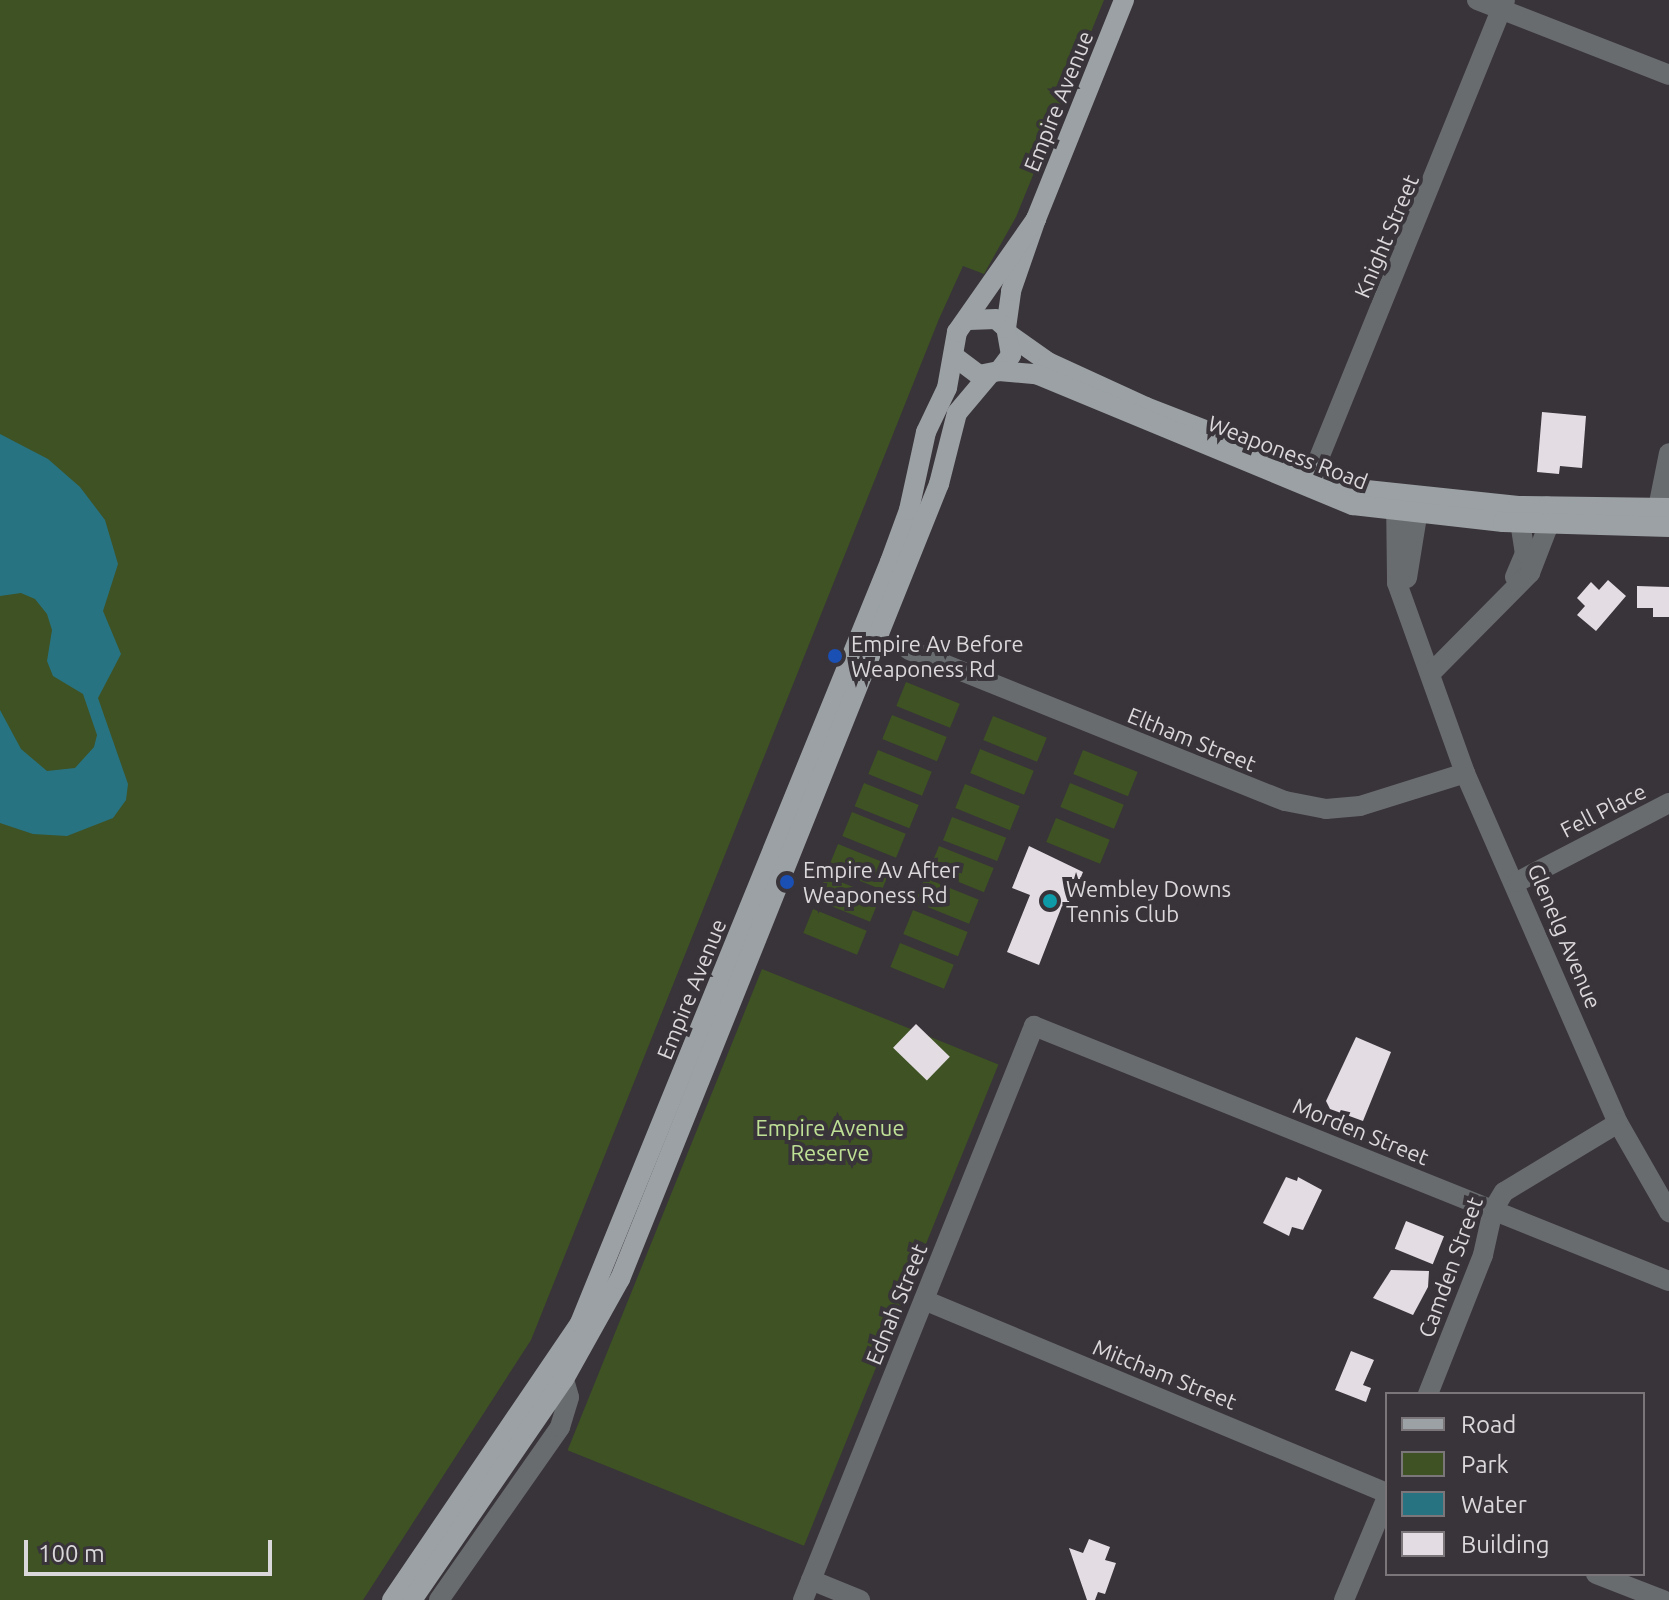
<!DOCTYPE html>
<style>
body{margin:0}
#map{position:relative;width:1669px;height:1600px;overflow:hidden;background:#393439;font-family:Ubuntu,sans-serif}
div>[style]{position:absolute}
.green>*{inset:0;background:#3e5224;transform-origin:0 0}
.water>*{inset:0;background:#287382}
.building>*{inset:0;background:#e3dde3;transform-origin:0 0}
.minor>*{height:20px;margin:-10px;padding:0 10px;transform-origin:10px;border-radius:10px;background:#696c6e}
.major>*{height:20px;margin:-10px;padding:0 10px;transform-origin:10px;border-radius:10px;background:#9ba1a4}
.dots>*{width:22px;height:22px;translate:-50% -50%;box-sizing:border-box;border:4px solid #393439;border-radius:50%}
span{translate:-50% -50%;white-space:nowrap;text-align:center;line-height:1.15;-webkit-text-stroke:8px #393439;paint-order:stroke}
.street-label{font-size:22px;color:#dbd8db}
.poi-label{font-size:22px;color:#dbd8db}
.left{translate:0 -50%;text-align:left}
.park-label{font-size:22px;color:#bfe196}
.legend{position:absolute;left:1385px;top:1392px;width:260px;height:184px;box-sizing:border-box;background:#393439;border:2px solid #7a767a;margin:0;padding:10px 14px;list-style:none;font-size:24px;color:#dbd8db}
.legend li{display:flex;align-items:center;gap:16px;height:40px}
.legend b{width:40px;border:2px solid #7a767a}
.scale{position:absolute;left:24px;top:1540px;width:248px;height:36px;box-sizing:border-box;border:4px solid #dbd8db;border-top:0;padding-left:10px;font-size:24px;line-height:28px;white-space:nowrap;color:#dbd8db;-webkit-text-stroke:6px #393439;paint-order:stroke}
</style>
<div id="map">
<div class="green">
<div style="clip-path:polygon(0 0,1104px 0,1016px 217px,984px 274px,963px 266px,939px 319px,531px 1340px,363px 1600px,0 1600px)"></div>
<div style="left:906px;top:682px;width:58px;height:26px;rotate:22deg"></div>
<div style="left:892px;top:715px;width:59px;height:26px;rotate:22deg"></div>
<div style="left:993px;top:716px;width:58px;height:26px;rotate:22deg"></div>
<div style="left:980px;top:749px;width:58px;height:26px;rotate:22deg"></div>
<div style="left:878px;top:750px;width:58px;height:26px;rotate:22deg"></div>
<div style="left:1083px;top:750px;width:59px;height:26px;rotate:22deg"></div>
<div style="left:864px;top:783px;width:59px;height:25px;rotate:22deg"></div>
<div style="left:1070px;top:783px;width:58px;height:26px;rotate:22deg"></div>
<div style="left:965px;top:784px;width:59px;height:26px;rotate:22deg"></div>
<div style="left:852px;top:812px;width:58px;height:26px;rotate:22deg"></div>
<div style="left:952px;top:817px;width:58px;height:25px;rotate:21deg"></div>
<div style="left:1056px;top:818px;width:58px;height:26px;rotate:22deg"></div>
<div style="left:838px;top:844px;width:58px;height:26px;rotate:22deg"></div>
<div style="left:939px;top:846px;width:59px;height:26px;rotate:22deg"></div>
<div style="left:826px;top:876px;width:58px;height:26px;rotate:22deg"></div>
<div style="left:925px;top:878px;width:58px;height:26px;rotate:22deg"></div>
<div style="left:813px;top:909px;width:58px;height:26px;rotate:22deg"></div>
<div style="left:913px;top:910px;width:59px;height:26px;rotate:22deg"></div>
<div style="left:900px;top:943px;width:58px;height:26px;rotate:22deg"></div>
<div style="left:762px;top:969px;width:255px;height:519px;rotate:22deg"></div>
</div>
<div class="water">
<div style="clip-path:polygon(0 434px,48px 459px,80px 487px,105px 520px,118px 564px,103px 611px,121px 654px,98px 698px,128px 784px,126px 800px,113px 818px,67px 836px,33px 834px,0 823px,0 710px,21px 749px,47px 771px,75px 768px,94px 747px,97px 735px,83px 694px,53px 676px,47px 661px,52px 630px,47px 614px,35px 599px,21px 593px,0 596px)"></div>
</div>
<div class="building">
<div style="clip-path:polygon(1542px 412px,1586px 416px,1582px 468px,1560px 466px,1559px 474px,1537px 472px)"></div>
<div style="clip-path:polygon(1608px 580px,1626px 596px,1596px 631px,1577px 615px,1585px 606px,1577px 598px,1591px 582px,1599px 590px)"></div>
<div style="clip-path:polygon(1637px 586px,1669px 587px,1669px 617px,1653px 617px,1653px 608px,1637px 608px)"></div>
<div style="clip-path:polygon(1029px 846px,1083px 872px,1068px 909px,1062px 906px,1039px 965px,1007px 952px,1030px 895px,1012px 888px)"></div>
<div style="left:916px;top:1024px;width:47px;height:33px;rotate:44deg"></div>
<div style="clip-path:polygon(1356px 1037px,1391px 1052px,1363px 1121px,1330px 1109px,1326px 1101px)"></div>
<div style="clip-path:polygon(1286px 1177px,1297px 1181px,1298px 1177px,1322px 1190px,1303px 1230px,1292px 1227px,1289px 1236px,1263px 1223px)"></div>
<div style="left:1406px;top:1221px;width:41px;height:30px;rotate:22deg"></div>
<div style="clip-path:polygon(1391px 1270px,1429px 1271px,1428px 1287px,1413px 1315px,1373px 1298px)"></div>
<div style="clip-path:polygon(1351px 1351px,1374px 1360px,1363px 1385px,1371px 1388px,1366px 1402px,1335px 1390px)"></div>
<div style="clip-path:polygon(1089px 1539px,1110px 1547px,1105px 1560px,1116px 1563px,1105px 1594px,1098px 1592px,1095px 1600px,1087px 1600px,1069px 1548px,1083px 1553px)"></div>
</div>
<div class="minor">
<div style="left:1477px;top:0;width:206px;rotate:21.3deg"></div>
<div style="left:1308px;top:485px;width:523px;rotate:-67.89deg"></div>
<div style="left:1396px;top:496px;width:87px;rotate:89.3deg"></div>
<div style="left:1397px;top:583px;width:202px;rotate:70.3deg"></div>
<div style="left:1465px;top:773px;width:382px;rotate:66.4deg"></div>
<div style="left:1618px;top:1123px;width:103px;rotate:60.2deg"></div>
<div style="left:1655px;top:523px;width:71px;rotate:-78.7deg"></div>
<div style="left:1515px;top:577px;width:25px;rotate:-67deg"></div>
<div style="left:1525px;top:554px;width:46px;rotate:-98.8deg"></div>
<div style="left:1407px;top:578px;width:81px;rotate:-80.8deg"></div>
<div style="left:909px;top:650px;width:405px;rotate:21.9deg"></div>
<div style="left:1285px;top:801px;width:42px;rotate:11deg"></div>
<div style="left:1326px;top:809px;width:34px;rotate:-5deg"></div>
<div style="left:1360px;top:806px;width:110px;rotate:-17.4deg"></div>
<div style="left:1431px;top:673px;width:141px;rotate:-45.3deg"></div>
<div style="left:1530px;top:573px;width:47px;rotate:-68.9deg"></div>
<div style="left:1547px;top:529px;width:23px;rotate:-90deg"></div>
<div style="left:1517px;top:882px;width:171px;rotate:-27.5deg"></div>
<div style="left:924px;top:1300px;width:502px;rotate:22.63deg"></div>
<div style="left:1428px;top:1394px;width:149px;rotate:-68.4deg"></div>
<div style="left:1483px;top:1255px;width:46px;rotate:-77.5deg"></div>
<div style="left:1493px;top:1210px;width:21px;rotate:-59deg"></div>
<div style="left:1504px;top:1192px;width:133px;rotate:-31.2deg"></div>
<div style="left:1596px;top:1574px;width:72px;rotate:21.2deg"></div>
<div style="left:811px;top:1580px;width:53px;rotate:22.2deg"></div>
<div style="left:439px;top:1600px;width:211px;rotate:-55deg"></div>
<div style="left:560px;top:1427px;width:31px;rotate:-73deg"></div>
<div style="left:569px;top:1397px;width:19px;rotate:-106deg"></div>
<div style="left:803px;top:1600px;width:619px;rotate:-68.08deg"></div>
<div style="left:1034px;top:1026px;width:684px;rotate:21.88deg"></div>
<div style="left:1344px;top:1600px;width:112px;rotate:-67.3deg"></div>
</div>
<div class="major">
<div style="left:1006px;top:328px;width:37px;rotate:-82deg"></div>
<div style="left:1011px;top:291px;width:76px;rotate:-70.9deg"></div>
<div style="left:1036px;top:219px;width:236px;rotate:-68.1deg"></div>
<div style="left:1011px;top:336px;width:45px;rotate:35.1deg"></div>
<div style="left:1048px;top:362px;width:108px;rotate:24.7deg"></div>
<div style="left:1146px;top:407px;width:226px;rotate:21.2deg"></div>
<div style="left:1357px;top:489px;width:162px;rotate:6deg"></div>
<div style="left:1518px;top:506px;width:151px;rotate:0.8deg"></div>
<div style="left:955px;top:357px;width:30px;rotate:37deg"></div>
<div style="left:979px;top:375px;width:20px;rotate:-11deg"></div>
<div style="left:999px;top:371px;width:20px;rotate:-53deg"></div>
<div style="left:1011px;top:355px;width:27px;rotate:-100deg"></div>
<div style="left:1006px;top:328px;width:13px;rotate:-138deg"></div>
<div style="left:996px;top:319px;width:27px;rotate:178deg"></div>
<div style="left:999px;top:371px;width:37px;rotate:5deg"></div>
<div style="left:1036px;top:374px;width:343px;rotate:22.5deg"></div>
<div style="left:1353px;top:505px;width:151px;rotate:6.5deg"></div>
<div style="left:1503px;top:522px;width:166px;rotate:1.7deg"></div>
<div style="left:392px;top:1600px;width:335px;rotate:-55.8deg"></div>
<div style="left:580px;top:1323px;width:822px;rotate:-67.84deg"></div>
<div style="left:890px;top:562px;width:55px;rotate:-69.9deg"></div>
<div style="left:909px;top:510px;width:80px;rotate:-77.7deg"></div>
<div style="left:926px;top:432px;width:49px;rotate:-64.5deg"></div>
<div style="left:947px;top:388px;width:57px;rotate:-79.9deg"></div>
<div style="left:957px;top:332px;width:138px;rotate:-55deg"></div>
<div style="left:412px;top:1600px;width:268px;rotate:-55.5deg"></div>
<div style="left:564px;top:1379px;width:115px;rotate:-60.8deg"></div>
<div style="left:620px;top:1279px;width:857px;rotate:-68.14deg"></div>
<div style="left:939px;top:484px;width:73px;rotate:-75.8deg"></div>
<div style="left:957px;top:413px;width:50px;rotate:-49.9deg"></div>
</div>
<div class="dots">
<div style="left:835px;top:656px;background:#1a4fb4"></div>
<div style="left:787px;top:882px;background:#1a4fb4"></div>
<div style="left:1050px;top:901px;background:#0f9aa8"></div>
</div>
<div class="street-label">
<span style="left:1058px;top:101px;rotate:-68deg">Empire Avenue</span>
<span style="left:1386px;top:236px;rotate:-67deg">Knight Street</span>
<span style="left:1288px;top:452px;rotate:21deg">Weaponess Road</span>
<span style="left:1192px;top:739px;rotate:22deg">Eltham Street</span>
<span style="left:1603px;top:810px;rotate:-27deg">Fell Place</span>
<span style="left:1565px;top:936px;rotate:67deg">Glenelg Avenue</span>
<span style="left:691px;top:989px;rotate:-68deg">Empire Avenue</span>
<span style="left:1361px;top:1131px;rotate:22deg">Morden Street</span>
<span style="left:1450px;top:1267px;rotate:-70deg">Camden Street</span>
<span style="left:896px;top:1304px;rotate:-68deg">Ednah Street</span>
<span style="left:1165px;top:1374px;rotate:22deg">Mitcham Street</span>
</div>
<div class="poi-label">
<span class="left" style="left:851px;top:656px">Empire Av Before<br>Weaponess Rd</span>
<span class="left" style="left:803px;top:882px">Empire Av After<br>Weaponess Rd</span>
<span class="left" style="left:1066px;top:901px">Wembley Downs<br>Tennis Club</span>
</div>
<div class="park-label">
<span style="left:830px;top:1140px">Empire Avenue<br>Reserve</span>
</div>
<ul class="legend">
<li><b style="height:10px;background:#9ba1a4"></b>Road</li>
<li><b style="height:22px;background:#3e5224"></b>Park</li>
<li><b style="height:22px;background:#287382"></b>Water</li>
<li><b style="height:22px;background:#e3dde3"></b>Building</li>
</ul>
<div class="scale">100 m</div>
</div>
